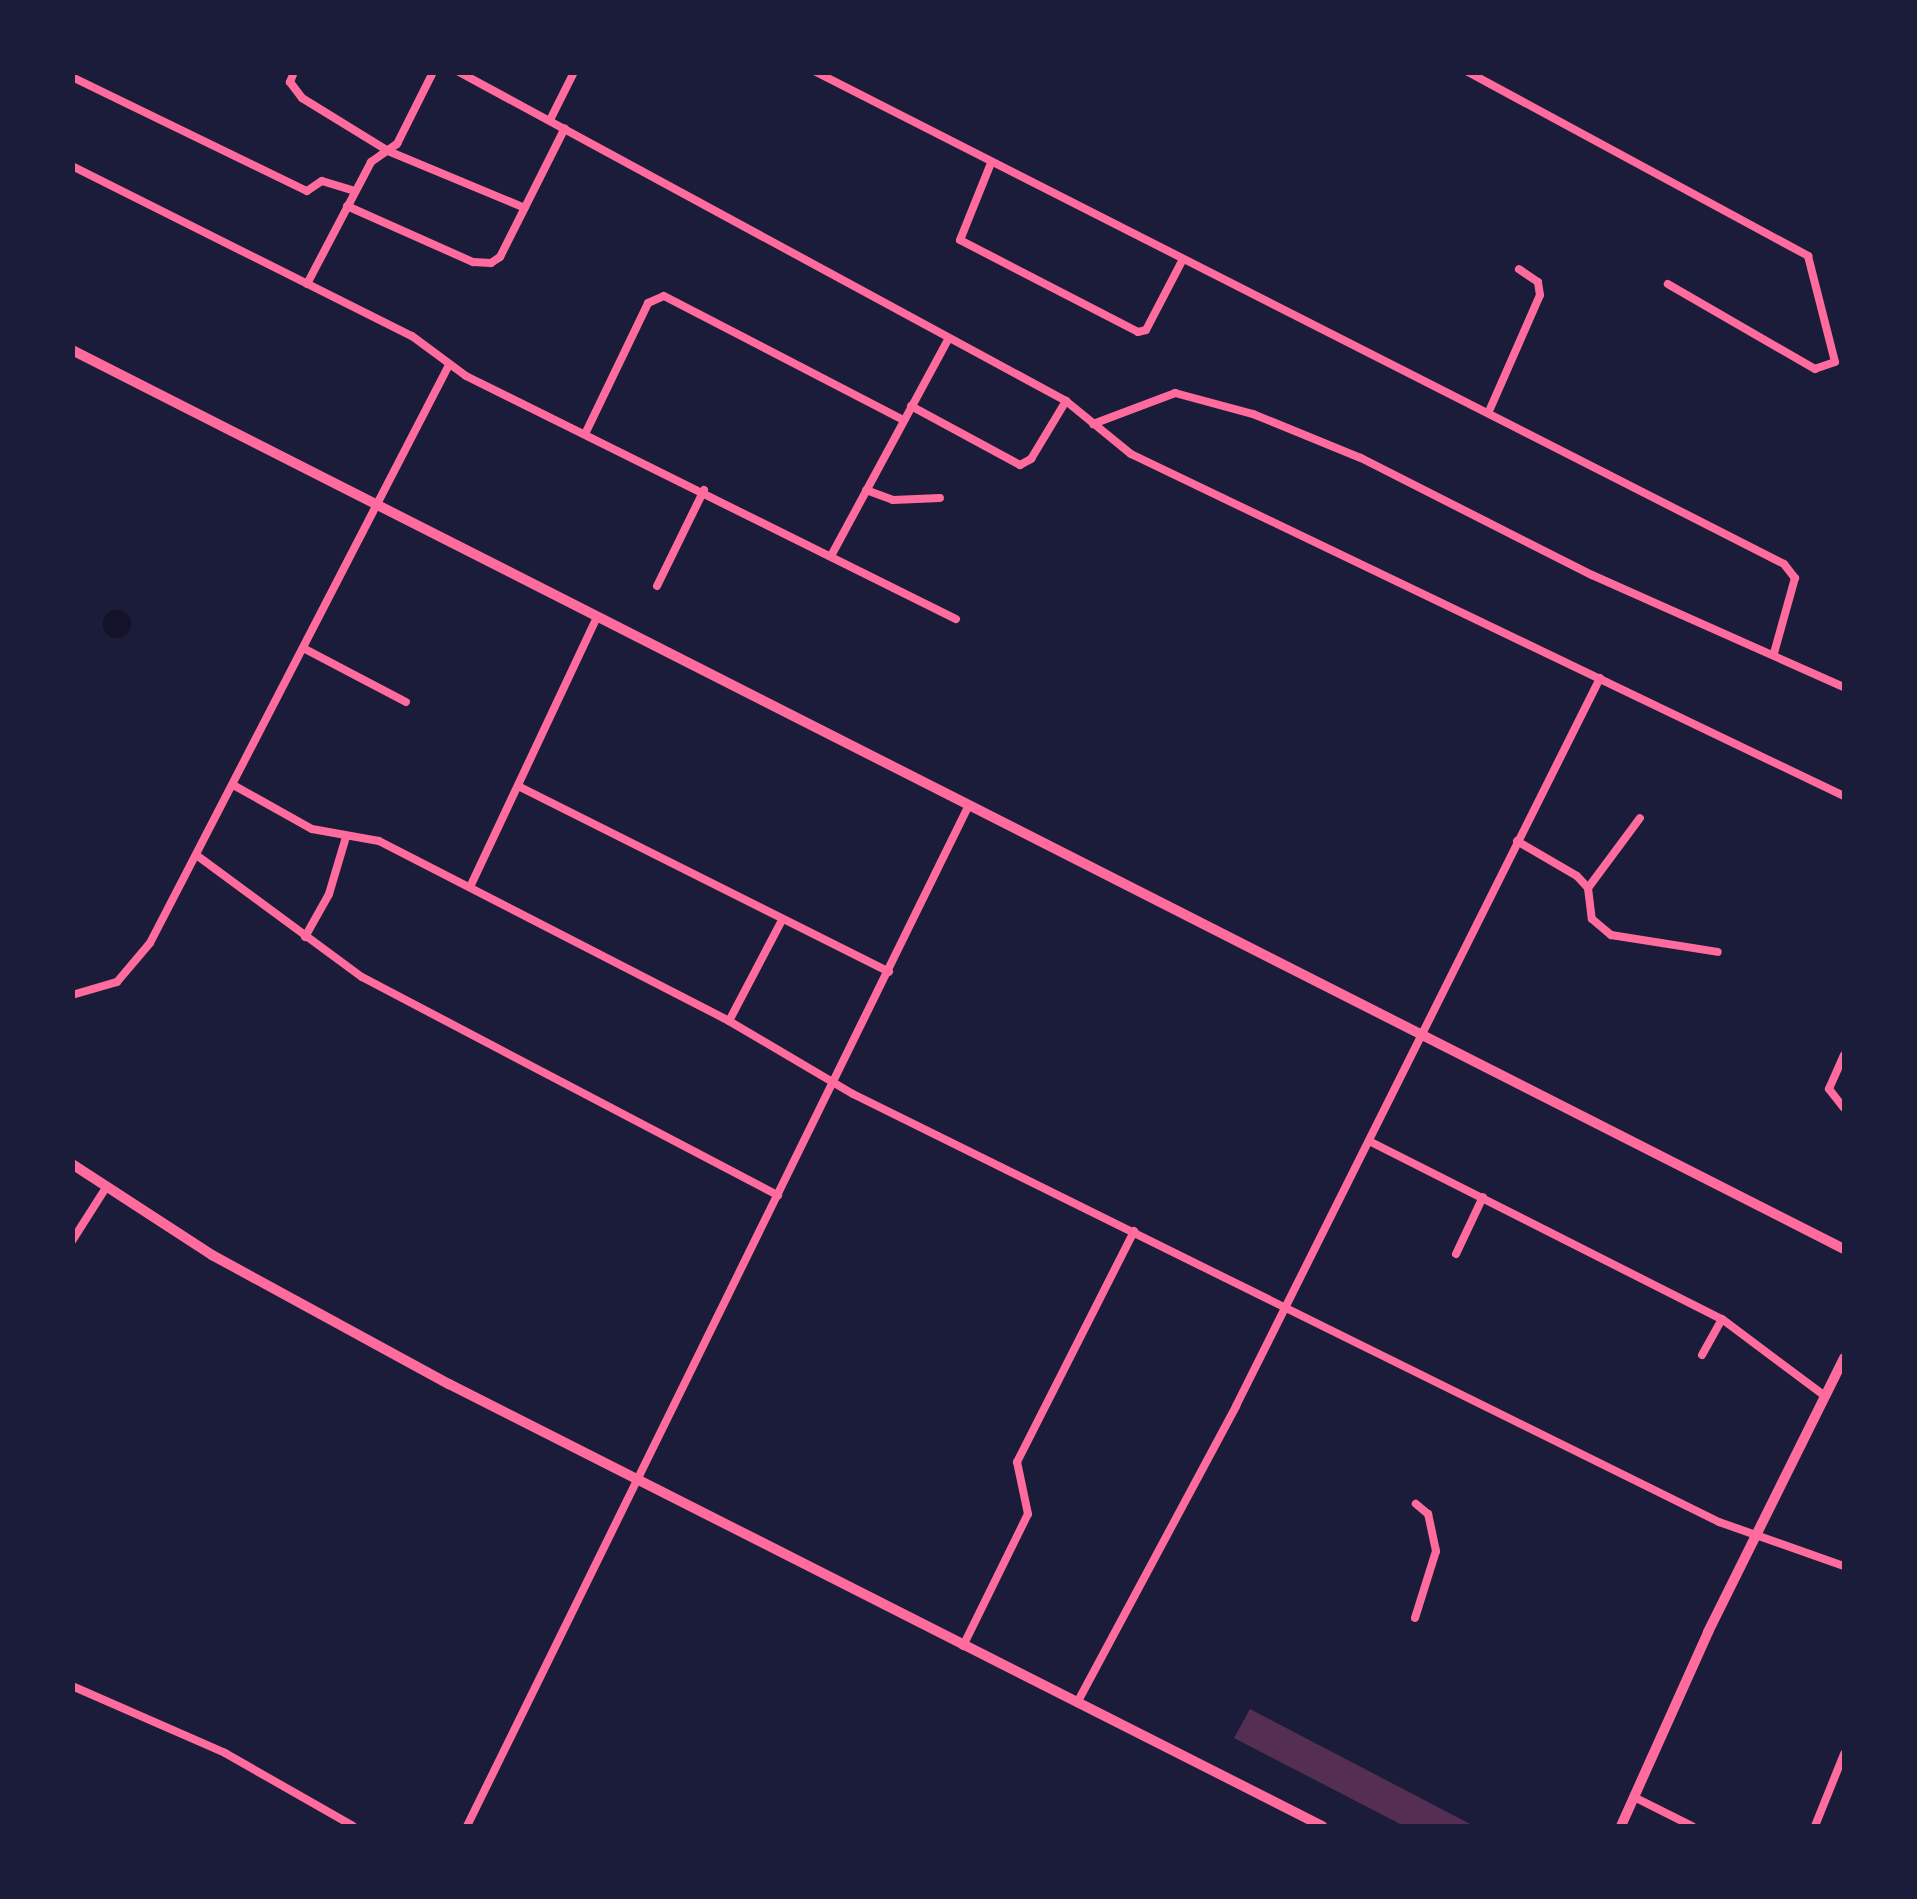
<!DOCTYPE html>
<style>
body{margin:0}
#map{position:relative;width:1917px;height:1899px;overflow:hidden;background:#1b1b3a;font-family:"Public Sans",sans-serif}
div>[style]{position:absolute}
.water>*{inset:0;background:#12122b}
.round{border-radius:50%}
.building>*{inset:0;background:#542f53}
.minor>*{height:8px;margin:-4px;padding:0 4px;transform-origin:4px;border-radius:4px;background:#ff6b9d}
.tertiary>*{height:10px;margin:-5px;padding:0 5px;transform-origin:5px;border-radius:5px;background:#ff6b9d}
span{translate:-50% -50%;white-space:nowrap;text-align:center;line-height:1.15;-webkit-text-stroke:10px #1b1b3a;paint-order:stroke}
.frame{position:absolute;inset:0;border:75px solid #1b1b3a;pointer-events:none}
</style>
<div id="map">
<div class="water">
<div class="round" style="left:103px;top:610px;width:28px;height:28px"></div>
</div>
<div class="building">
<div style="clip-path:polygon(1250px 1709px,1474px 1826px,1404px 1826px,1234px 1738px)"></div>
</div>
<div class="minor">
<div style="left:294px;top:72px;width:11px;rotate:112deg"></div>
<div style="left:290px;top:82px;width:20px;rotate:53deg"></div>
<div style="left:302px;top:98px;width:101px;rotate:31.6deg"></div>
<div style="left:388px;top:151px;width:148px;rotate:22.6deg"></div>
<div style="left:459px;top:72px;width:690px;rotate:28.46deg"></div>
<div style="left:1066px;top:401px;width:84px;rotate:39.2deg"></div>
<div style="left:1131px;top:454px;width:791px;rotate:25.63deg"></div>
<div style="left:816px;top:72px;width:1086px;rotate:26.94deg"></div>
<div style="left:1784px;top:564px;width:18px;rotate:52deg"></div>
<div style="left:1795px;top:578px;width:78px;rotate:105.6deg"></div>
<div style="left:1468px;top:72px;width:387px;rotate:28.4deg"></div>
<div style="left:1808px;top:256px;width:109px;rotate:75.7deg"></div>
<div style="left:1835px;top:362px;width:21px;rotate:161deg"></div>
<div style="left:1815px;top:369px;width:170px;rotate:-150deg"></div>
<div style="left:72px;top:77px;width:261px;rotate:25.9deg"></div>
<div style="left:307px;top:191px;width:18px;rotate:-34deg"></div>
<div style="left:322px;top:181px;width:34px;rotate:17deg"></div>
<div style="left:550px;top:120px;width:54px;rotate:-63.4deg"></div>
<div style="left:991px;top:163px;width:83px;rotate:111.9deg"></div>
<div style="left:960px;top:240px;width:200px;rotate:27.3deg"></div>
<div style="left:1138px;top:332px;width:8px;rotate:-14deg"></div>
<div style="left:1146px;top:330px;width:80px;rotate:-62.5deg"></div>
<div style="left:72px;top:166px;width:380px;rotate:26.6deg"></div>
<div style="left:412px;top:336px;width:67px;rotate:36.5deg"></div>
<div style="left:466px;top:376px;width:547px;rotate:26.38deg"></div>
<div style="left:347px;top:206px;width:138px;rotate:24deg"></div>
<div style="left:473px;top:262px;width:18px;rotate:3deg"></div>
<div style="left:491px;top:263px;width:11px;rotate:-34deg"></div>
<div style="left:500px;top:257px;width:144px;rotate:-63.3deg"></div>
<div style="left:307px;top:284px;width:138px;rotate:-62.3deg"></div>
<div style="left:371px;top:162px;width:32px;rotate:-35deg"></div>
<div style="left:397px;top:144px;width:80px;rotate:-63.4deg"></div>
<div style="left:911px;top:406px;width:124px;rotate:28.4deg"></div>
<div style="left:1020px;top:465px;width:13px;rotate:-29deg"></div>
<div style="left:1031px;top:459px;width:68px;rotate:-58.9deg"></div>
<div style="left:1490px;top:409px;width:124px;rotate:-66.3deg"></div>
<div style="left:1540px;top:295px;width:13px;rotate:-99deg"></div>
<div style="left:1538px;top:282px;width:23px;rotate:-146deg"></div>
<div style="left:1093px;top:424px;width:88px;rotate:-20.7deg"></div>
<div style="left:1175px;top:393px;width:81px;rotate:15.1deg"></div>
<div style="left:1253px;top:414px;width:117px;rotate:22.2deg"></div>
<div style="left:1361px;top:458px;width:259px;rotate:26.9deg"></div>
<div style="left:1592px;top:575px;width:276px;rotate:24deg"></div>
<div style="left:586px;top:432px;width:143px;rotate:-64.3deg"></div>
<div style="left:648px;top:303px;width:17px;rotate:-24deg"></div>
<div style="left:664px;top:296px;width:269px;rotate:27.4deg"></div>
<div style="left:866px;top:490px;width:29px;rotate:20deg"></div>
<div style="left:893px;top:500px;width:47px;rotate:-2.4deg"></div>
<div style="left:831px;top:556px;width:246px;rotate:-61.6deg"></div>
<div style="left:657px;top:586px;width:107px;rotate:-63.9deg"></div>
<div style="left:305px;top:649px;width:114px;rotate:27.7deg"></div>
<div style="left:235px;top:786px;width:88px;rotate:29.2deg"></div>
<div style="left:312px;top:829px;width:68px;rotate:10.2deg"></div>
<div style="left:379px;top:841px;width:394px;rotate:27.2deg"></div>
<div style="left:729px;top:1021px;width:144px;rotate:30.5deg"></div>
<div style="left:853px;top:1094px;width:966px;rotate:26.3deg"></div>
<div style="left:1719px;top:1522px;width:133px;rotate:19.4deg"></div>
<div style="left:518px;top:786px;width:415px;rotate:26.6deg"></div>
<div style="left:1517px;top:841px;width:69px;rotate:30.3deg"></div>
<div style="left:1577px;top:876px;width:16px;rotate:47deg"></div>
<div style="left:1588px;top:888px;width:31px;rotate:83deg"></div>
<div style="left:1592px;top:919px;width:25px;rotate:40deg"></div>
<div style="left:1611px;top:935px;width:108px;rotate:9deg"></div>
<div style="left:199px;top:857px;width:202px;rotate:36.4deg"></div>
<div style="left:362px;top:977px;width:470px;rotate:27.7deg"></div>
<div style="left:470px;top:887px;width:296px;rotate:-64.8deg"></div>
<div style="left:1588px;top:888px;width:87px;rotate:-53.4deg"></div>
<div style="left:305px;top:937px;width:49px;rotate:-60.8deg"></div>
<div style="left:329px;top:894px;width:59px;rotate:-73.4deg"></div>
<div style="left:72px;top:995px;width:47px;rotate:-16.1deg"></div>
<div style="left:117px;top:982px;width:51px;rotate:-49.8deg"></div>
<div style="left:150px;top:943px;width:651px;rotate:-62.65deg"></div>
<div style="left:729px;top:1021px;width:112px;rotate:-62.3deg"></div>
<div style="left:1844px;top:1055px;width:37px;rotate:114deg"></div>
<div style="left:1829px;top:1089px;width:24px;rotate:52deg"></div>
<div style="left:1369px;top:1141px;width:395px;rotate:26.8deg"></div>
<div style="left:1722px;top:1319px;width:129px;rotate:36.8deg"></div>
<div style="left:72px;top:1241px;width:65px;rotate:-57.5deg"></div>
<div style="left:1456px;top:1254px;width:63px;rotate:-64.7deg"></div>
<div style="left:1702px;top:1355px;width:41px;rotate:-60.9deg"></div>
<div style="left:1415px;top:1618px;width:70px;rotate:-72.6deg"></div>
<div style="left:1436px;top:1551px;width:38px;rotate:-102deg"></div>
<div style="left:1428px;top:1514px;width:16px;rotate:-140deg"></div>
<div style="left:963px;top:1646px;width:147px;rotate:-63.8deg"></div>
<div style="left:1028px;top:1514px;width:53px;rotate:-101.9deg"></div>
<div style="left:1017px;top:1462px;width:259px;rotate:-63.1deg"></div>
<div style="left:72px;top:1686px;width:167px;rotate:23.6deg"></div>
<div style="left:225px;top:1753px;width:147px;rotate:29.7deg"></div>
<div style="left:1077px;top:1703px;width:337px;rotate:-61.8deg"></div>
<div style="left:1236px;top:1406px;width:814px;rotate:-63.43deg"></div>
<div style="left:1634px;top:1797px;width:65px;rotate:26.6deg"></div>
<div style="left:467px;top:1826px;width:1136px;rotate:-63.82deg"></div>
<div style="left:1815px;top:1826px;width:78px;rotate:-68.1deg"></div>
</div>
<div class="tertiary">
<div style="left:72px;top:350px;width:1987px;rotate:26.9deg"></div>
<div style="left:72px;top:1164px;width:167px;rotate:33deg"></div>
<div style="left:212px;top:1255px;width:270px;rotate:28.6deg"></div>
<div style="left:449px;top:1384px;width:979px;rotate:26.85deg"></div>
<div style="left:1621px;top:1826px;width:213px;rotate:-65.8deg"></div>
<div style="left:1708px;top:1632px;width:306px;rotate:-63.6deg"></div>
</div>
<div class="frame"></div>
</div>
